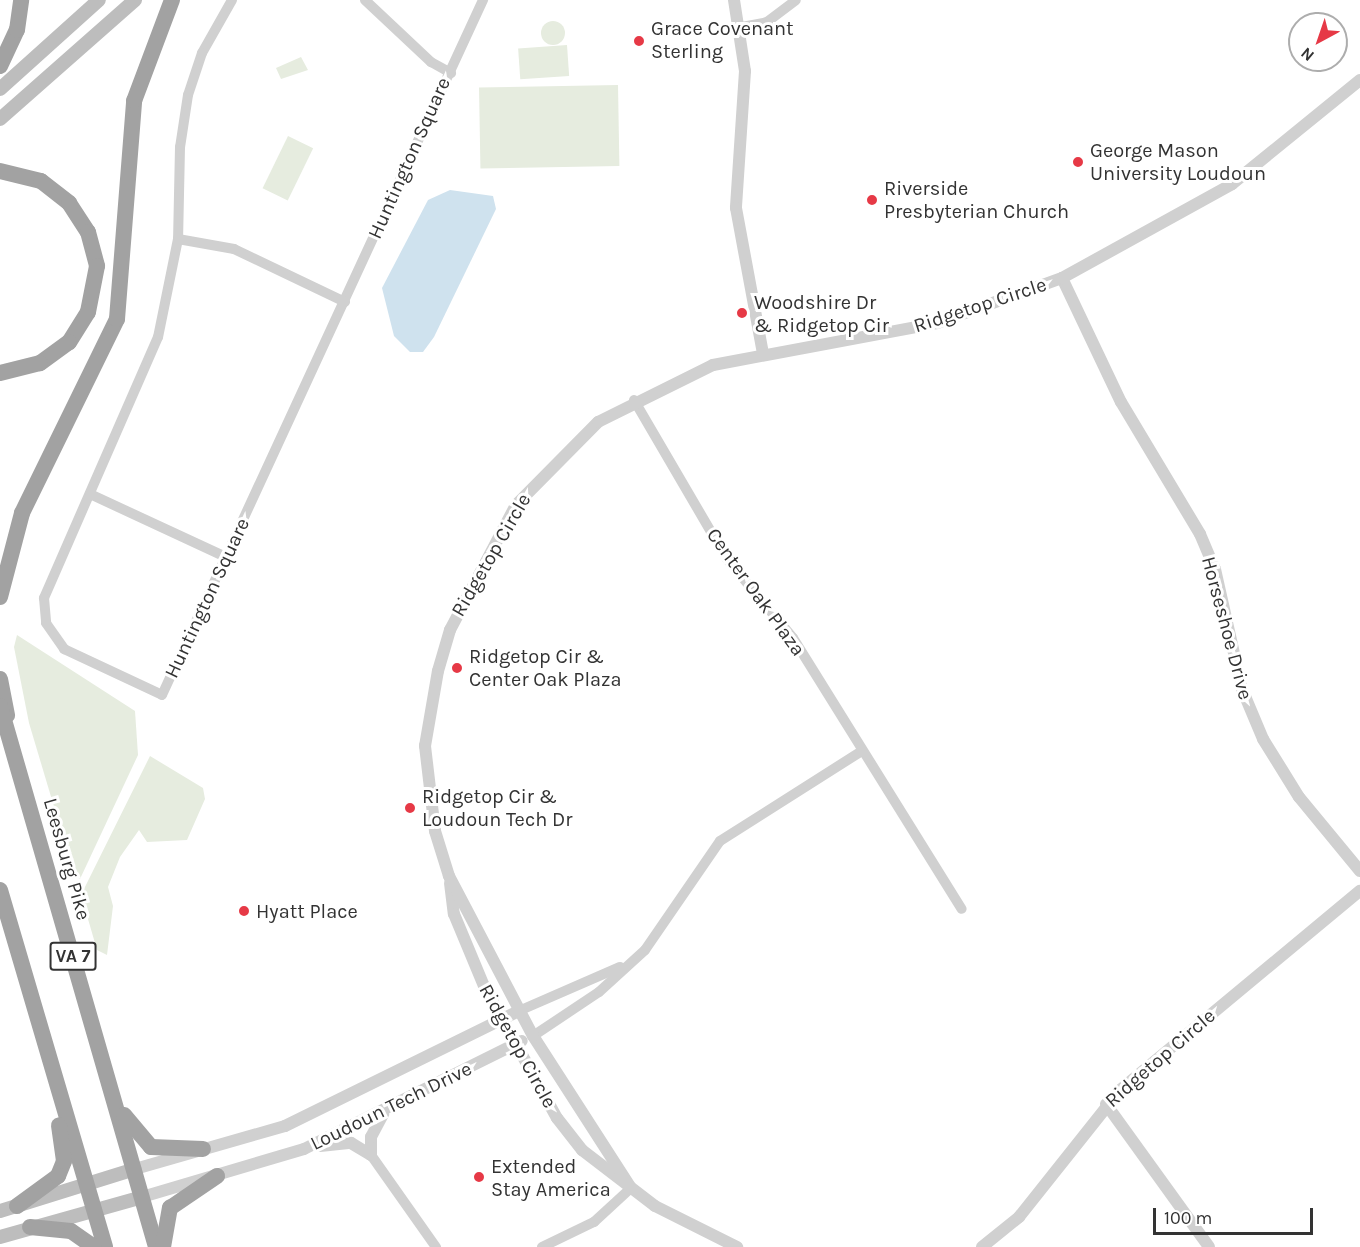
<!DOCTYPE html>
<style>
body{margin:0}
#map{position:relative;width:1360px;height:1247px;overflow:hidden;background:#fff;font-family:Karla,sans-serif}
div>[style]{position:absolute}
.green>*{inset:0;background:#e6ecdf;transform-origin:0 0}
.round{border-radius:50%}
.water>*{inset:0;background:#cfe2ee}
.minor>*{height:10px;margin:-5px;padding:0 5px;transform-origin:5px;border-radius:5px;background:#d0d0d0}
.tertiary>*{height:12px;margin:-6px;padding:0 6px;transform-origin:6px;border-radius:6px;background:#d0d0d0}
.secondary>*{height:14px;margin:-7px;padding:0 7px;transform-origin:7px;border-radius:7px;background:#bdbdbd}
.trunk>*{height:16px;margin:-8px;padding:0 8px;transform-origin:8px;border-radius:8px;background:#a2a2a2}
.dots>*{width:16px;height:16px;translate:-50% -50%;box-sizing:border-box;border:3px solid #fff;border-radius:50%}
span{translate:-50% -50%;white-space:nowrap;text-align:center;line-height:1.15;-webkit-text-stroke:6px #fff;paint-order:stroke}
.shield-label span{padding:2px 4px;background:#fff;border:2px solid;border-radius:4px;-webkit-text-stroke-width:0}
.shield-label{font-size:18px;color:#333;font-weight:700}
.poi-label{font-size:20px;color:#333}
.left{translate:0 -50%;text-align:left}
.street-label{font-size:20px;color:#333}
.north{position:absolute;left:1288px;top:12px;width:60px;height:60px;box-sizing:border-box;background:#fff;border:2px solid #adadad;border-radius:50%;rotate:220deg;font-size:16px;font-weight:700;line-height:24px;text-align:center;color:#333}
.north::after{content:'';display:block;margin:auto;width:21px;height:27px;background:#e63946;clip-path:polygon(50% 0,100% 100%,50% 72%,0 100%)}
.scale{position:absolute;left:1153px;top:1208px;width:160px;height:27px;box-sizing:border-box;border:3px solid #333;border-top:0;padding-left:8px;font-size:18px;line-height:21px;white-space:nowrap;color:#333;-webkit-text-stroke:4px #fff;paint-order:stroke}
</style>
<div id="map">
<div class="green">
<div class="round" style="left:541px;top:21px;width:24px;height:24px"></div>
<div style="left:567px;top:45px;width:31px;height:49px;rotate:86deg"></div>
<div style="clip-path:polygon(301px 57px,308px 70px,281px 79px,276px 68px)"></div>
<div style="left:618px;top:85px;width:81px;height:139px;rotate:89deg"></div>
<div style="left:288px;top:136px;width:28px;height:58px;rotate:26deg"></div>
<div style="clip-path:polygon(17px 635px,135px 711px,138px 755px,80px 879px,75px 877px,29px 723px,14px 647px)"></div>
<div style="clip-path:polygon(150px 756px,203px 788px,205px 799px,187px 840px,147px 842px,139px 830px,120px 857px,108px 887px,113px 906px,107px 955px,97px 950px,81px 895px)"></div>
</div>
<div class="water">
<div style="clip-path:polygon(450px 190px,493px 196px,496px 209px,434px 337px,423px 352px,410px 352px,394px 336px,382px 288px,428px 200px)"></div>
</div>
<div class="minor">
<div style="left:232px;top:0;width:61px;rotate:119.5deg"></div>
<div style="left:202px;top:53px;width:44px;rotate:108.4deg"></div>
<div style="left:188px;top:95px;width:53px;rotate:98.7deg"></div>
<div style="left:180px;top:147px;width:92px;rotate:91.2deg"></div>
<div style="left:178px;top:239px;width:100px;rotate:101.5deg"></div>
<div style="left:158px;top:337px;width:285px;rotate:113.6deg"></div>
<div style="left:44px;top:598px;width:25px;rotate:85deg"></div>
<div style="left:46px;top:623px;width:32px;rotate:55deg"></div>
<div style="left:64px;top:649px;width:108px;rotate:25.1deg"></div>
<div style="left:162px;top:695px;width:766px;rotate:-65.21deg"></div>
<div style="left:365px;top:0;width:91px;rotate:43.2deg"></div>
<div style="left:431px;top:62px;width:23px;rotate:29deg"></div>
<div style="left:742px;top:27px;width:25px;rotate:-11deg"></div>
<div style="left:767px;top:22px;width:36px;rotate:-37deg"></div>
<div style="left:178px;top:239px;width:57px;rotate:10.1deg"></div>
<div style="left:234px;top:249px;width:123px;rotate:25.5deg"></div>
<div style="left:634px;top:400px;width:184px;rotate:59.7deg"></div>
<div style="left:727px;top:559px;width:103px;rotate:50.1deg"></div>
<div style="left:793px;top:638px;width:319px;rotate:58.1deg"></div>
<div style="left:90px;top:494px;width:150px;rotate:24.9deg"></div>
<div style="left:521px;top:1010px;width:108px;rotate:-23.5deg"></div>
<div style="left:533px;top:1036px;width:79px;rotate:-33.7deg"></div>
<div style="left:599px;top:992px;width:62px;rotate:-42.4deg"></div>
<div style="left:645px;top:950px;width:132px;rotate:-55.5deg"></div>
<div style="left:720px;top:841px;width:168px;rotate:-32.4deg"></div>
<div style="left:371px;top:1155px;width:113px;rotate:54.8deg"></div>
<div style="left:542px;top:1247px;width:58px;rotate:-25.7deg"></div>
<div style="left:594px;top:1222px;width:50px;rotate:-42.6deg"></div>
</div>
<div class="tertiary">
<div style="left:734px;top:0;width:72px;rotate:81.2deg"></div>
<div style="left:745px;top:71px;width:137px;rotate:93.8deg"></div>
<div style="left:736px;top:208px;width:148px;rotate:79.5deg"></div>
<div style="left:1062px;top:278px;width:137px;rotate:64.6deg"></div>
<div style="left:1121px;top:402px;width:154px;rotate:59.1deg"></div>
<div style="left:1200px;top:534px;width:38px;rotate:67deg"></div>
<div style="left:1215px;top:569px;width:123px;rotate:77.3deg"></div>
<div style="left:1242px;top:689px;width:54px;rotate:67.2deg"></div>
<div style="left:1263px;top:739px;width:68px;rotate:58.2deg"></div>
<div style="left:1299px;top:797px;width:96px;rotate:50.5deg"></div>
<div style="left:450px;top:883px;width:31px;rotate:83deg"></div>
<div style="left:454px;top:914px;width:78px;rotate:67.4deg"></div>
<div style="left:484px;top:986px;width:151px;rotate:61.1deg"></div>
<div style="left:557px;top:1118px;width:41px;rotate:52deg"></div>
<div style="left:582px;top:1150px;width:92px;rotate:37.5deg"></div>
<div style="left:655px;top:1206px;width:92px;rotate:26.6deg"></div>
<div style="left:1106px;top:1104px;width:176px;rotate:54.2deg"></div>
<div style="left:320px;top:1146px;width:31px;rotate:-6deg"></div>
<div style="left:351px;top:1143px;width:23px;rotate:31deg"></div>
<div style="left:371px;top:1155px;width:18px;rotate:-90deg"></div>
<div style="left:371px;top:1137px;width:26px;rotate:-62deg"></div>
<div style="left:135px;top:1169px;width:156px;rotate:-16deg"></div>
<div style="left:285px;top:1126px;width:263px;rotate:-26.2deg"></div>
<div style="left:631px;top:1188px;width:181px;rotate:-122.8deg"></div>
<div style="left:533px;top:1036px;width:181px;rotate:-117.7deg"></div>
<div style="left:449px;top:876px;width:47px;rotate:-107.3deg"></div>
<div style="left:435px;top:831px;width:86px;rotate:-96.7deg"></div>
<div style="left:425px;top:746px;width:76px;rotate:-80.2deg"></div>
<div style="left:438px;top:671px;width:43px;rotate:-73.7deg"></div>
<div style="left:450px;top:630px;width:141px;rotate:-62.2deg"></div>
<div style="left:516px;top:505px;width:117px;rotate:-45.3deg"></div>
<div style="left:598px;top:422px;width:128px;rotate:-26.4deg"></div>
<div style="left:713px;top:365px;width:228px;rotate:-10.6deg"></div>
<div style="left:937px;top:323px;width:133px;rotate:-19.8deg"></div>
<div style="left:1062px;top:278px;width:194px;rotate:-28.9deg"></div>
<div style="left:1232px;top:184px;width:165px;rotate:-39.1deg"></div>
<div style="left:142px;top:1197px;width:169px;rotate:-16.5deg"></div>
<div style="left:304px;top:1149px;width:243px;rotate:-26.4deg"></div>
<div style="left:982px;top:1247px;width:48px;rotate:-39deg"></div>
<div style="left:1019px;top:1217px;width:162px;rotate:-51.5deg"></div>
<div style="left:1120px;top:1090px;width:312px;rotate:-39.7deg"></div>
</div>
<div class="secondary">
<div style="left:0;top:89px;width:133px;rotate:-42deg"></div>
<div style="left:0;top:119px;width:180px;rotate:-41.4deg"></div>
<div style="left:0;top:1211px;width:141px;rotate:-17.3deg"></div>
<div style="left:0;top:1237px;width:148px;rotate:-15.7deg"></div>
</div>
<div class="trunk">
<div style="left:0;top:66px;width:40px;rotate:-65deg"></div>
<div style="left:17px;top:30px;width:30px;rotate:-82deg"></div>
<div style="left:0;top:171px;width:42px;rotate:13.7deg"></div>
<div style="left:41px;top:181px;width:36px;rotate:38deg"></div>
<div style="left:69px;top:203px;width:35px;rotate:57deg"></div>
<div style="left:88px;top:232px;width:35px;rotate:75deg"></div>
<div style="left:97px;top:266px;width:47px;rotate:101.1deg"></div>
<div style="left:88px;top:312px;width:36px;rotate:122deg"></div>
<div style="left:69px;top:342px;width:36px;rotate:144deg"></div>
<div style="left:40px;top:363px;width:41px;rotate:166deg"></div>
<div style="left:0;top:597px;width:87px;rotate:-75.3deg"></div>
<div style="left:22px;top:513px;width:216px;rotate:-63.9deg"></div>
<div style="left:117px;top:319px;width:219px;rotate:-85.5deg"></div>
<div style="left:134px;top:101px;width:108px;rotate:-69.4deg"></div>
<div style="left:0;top:679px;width:37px;rotate:79deg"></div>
<div style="left:0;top:706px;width:563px;rotate:73.91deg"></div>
<div style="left:0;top:890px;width:372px;rotate:73.6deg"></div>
<div style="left:124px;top:1115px;width:42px;rotate:49.8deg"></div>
<div style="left:151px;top:1147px;width:52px;rotate:2.2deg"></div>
<div style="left:17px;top:1206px;width:51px;rotate:-36.2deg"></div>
<div style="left:58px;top:1176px;width:16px;rotate:-68deg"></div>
<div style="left:64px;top:1161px;width:36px;rotate:-98deg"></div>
<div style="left:30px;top:1227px;width:41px;rotate:5.6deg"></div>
<div style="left:71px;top:1231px;width:28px;rotate:35deg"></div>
<div style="left:163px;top:1247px;width:40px;rotate:-80deg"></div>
<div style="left:170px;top:1208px;width:57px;rotate:-34.2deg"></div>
</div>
<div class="dots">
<div style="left:639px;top:41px;background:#e63946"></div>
<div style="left:1078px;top:162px;background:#e63946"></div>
<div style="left:872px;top:200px;background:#e63946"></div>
<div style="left:742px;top:313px;background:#e63946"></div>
<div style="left:457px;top:668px;background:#e63946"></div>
<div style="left:410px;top:808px;background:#e63946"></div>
<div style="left:244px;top:911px;background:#e63946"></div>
<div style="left:479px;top:1177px;background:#e63946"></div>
</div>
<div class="shield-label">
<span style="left:73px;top:956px">VA 7</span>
</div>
<div class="poi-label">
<span class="left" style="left:651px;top:40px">Grace Covenant<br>Sterling</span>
<span class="left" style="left:1090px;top:162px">George Mason<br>University Loudoun</span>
<span class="left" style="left:884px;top:200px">Riverside<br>Presbyterian Church</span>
<span class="left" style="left:754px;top:314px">Woodshire Dr<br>&amp; Ridgetop Cir</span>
<span class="left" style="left:469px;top:668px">Ridgetop Cir &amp;<br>Center Oak Plaza</span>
<span class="left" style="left:422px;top:808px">Ridgetop Cir &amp;<br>Loudoun Tech Dr</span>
<span class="left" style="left:256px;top:911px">Hyatt Place</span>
<span class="left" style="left:491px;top:1178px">Extended<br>Stay America</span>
</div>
<div class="street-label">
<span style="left:409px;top:158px;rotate:-66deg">Huntington Square</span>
<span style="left:980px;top:305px;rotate:-18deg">Ridgetop Circle</span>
<span style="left:491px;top:555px;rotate:-60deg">Ridgetop Circle</span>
<span style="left:756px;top:592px;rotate:54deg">Center Oak Plaza</span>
<span style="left:207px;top:598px;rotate:-65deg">Huntington Square</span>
<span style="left:1227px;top:628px;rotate:75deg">Horseshoe Drive</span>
<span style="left:67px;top:859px;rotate:74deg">Leesburg Pike</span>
<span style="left:518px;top:1046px;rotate:61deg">Ridgetop Circle</span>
<span style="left:1160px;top:1058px;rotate:-41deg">Ridgetop Circle</span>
<span style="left:391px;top:1106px;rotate:-26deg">Loudoun Tech Drive</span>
</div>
<div class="north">N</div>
<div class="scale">100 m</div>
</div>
